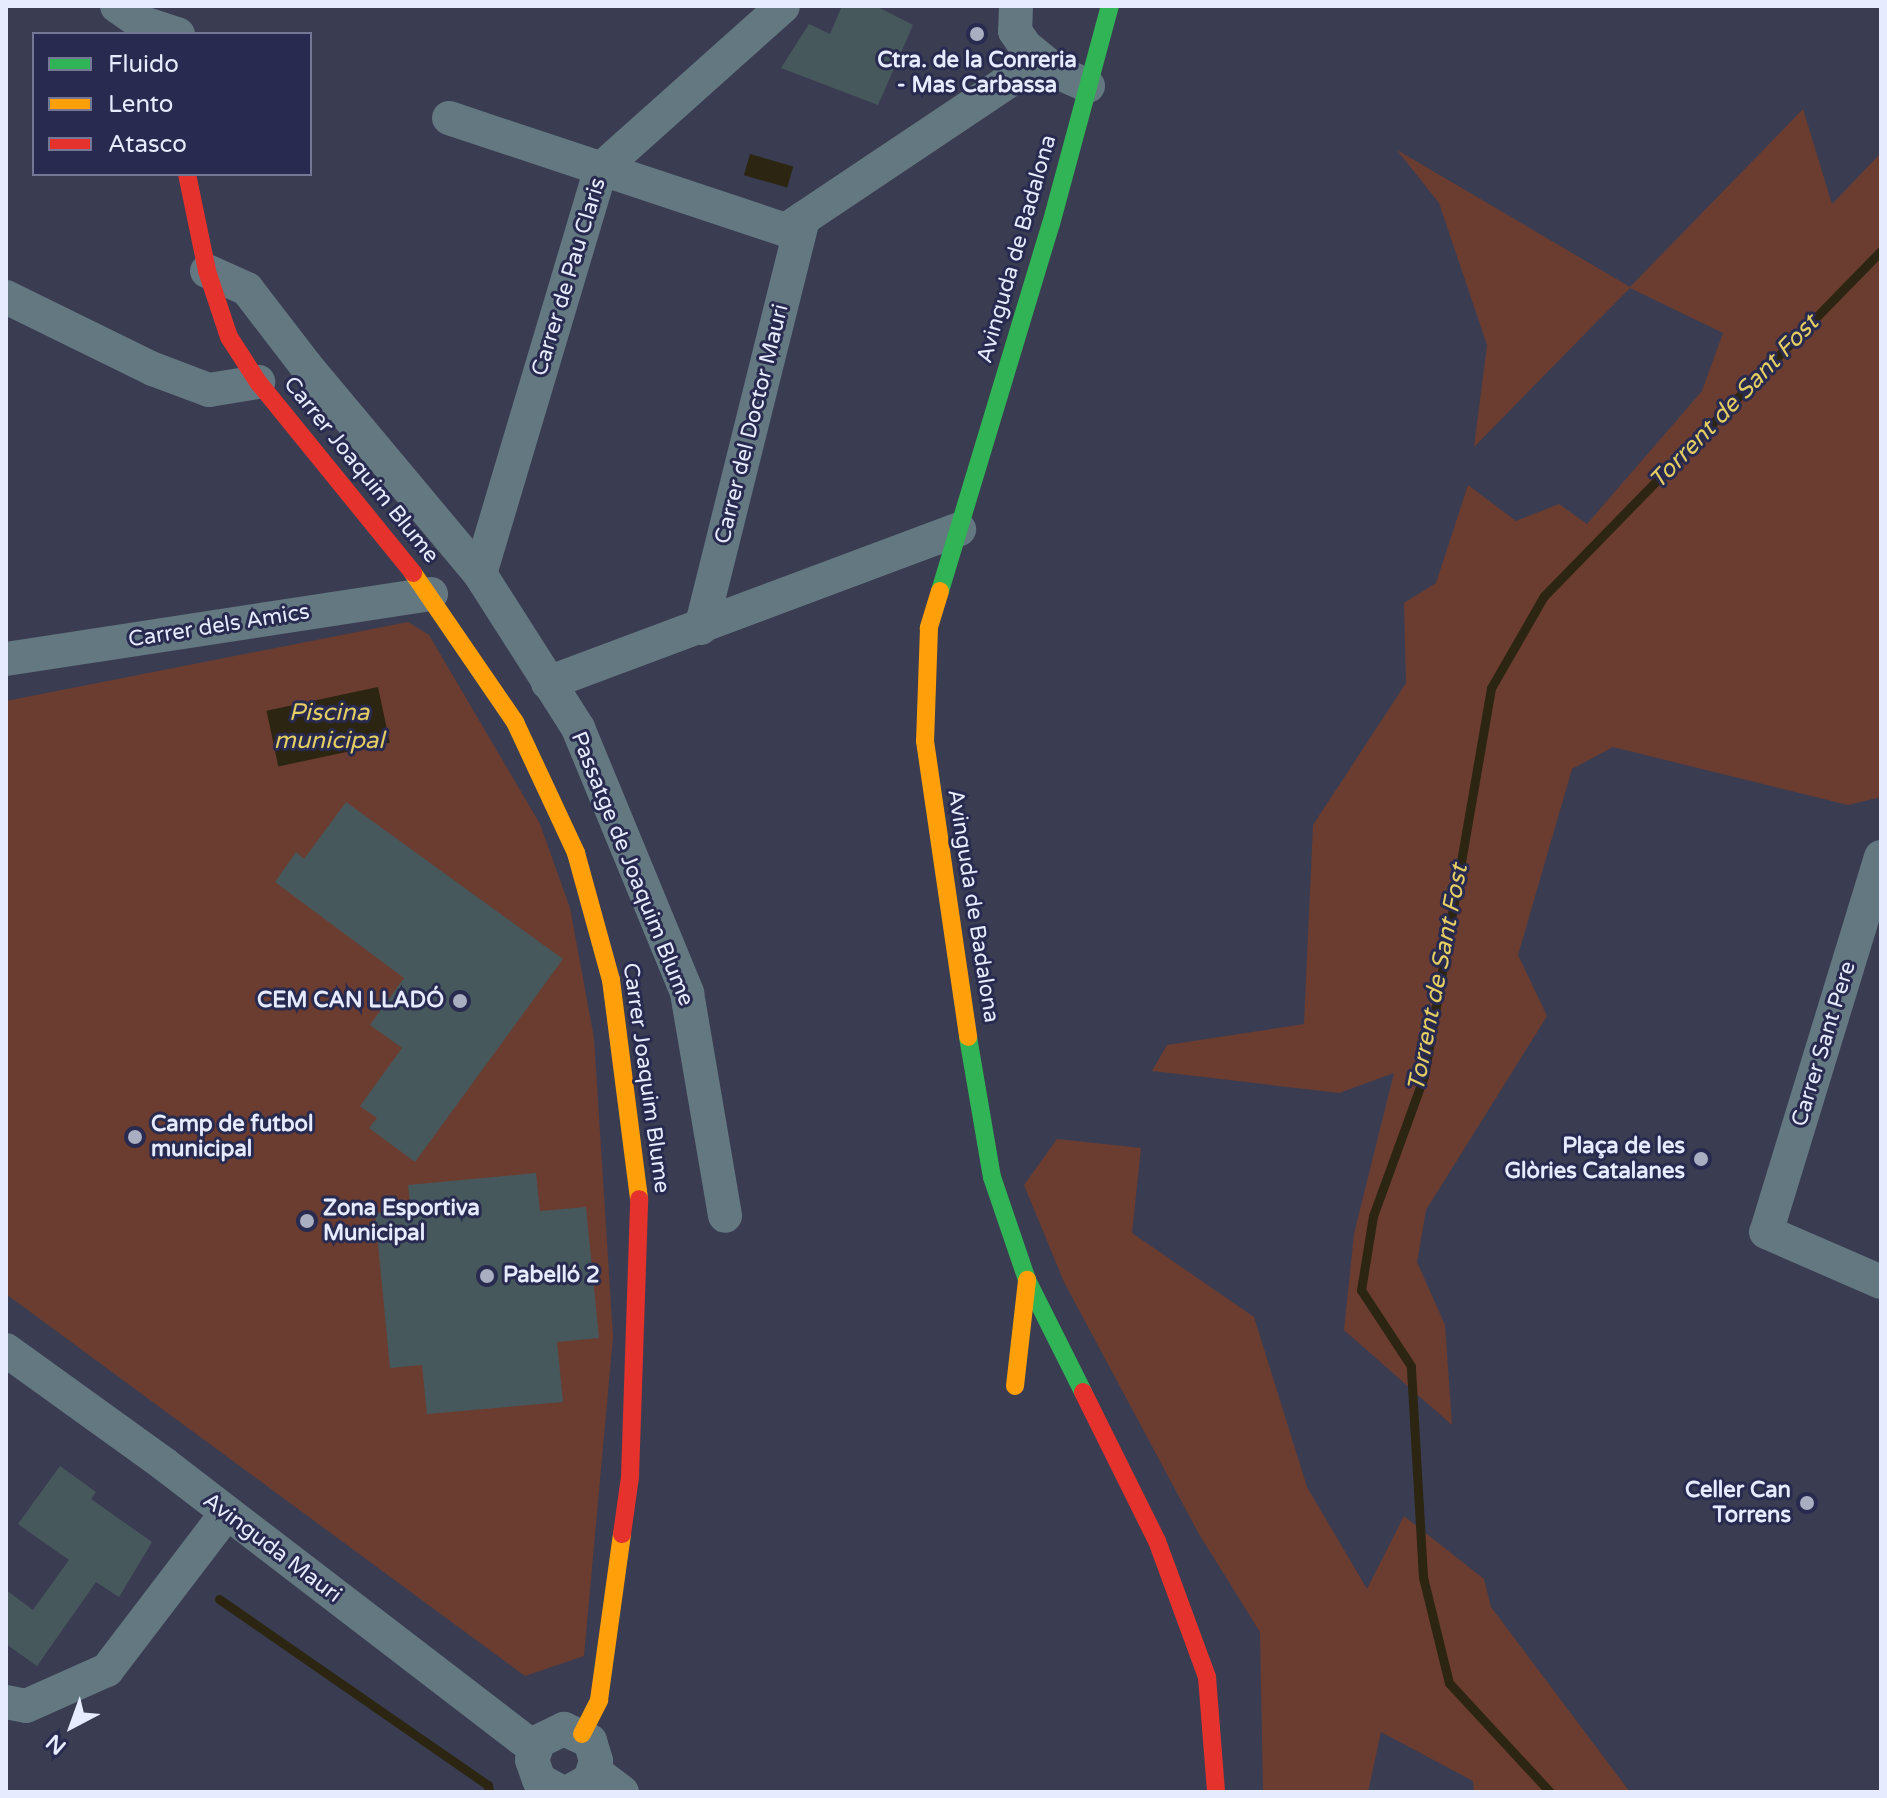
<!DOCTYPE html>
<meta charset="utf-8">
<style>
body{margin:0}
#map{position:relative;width:1887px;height:1798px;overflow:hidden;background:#3a3d51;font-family:"Varela Round",sans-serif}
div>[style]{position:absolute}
.green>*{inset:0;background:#6b3c30}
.water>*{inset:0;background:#2b2511;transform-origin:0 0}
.stream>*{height:9px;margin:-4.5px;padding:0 4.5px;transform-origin:4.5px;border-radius:4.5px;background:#2b2511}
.building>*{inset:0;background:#47585c}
.street>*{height:34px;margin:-17px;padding:0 17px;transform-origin:17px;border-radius:17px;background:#647881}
.fast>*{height:18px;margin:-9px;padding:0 9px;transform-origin:9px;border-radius:9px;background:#30b455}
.slow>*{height:18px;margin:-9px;padding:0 9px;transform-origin:9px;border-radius:9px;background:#ff9f0a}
.jam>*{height:18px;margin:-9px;padding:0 9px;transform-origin:9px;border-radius:9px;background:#e5322d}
.dots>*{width:22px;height:22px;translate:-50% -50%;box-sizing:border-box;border:4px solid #282b4f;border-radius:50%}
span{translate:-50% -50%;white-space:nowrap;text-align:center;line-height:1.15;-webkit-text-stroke:6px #282b4f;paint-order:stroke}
.poi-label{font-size:22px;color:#e7ebfe;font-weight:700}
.right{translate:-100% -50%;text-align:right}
.left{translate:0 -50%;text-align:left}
.street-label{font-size:22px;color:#e7ebfe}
.water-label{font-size:24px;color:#e5ce62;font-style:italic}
.frame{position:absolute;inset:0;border:8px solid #e7ebfe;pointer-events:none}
.legend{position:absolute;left:32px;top:32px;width:280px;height:144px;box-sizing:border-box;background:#282b4f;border:2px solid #747895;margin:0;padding:10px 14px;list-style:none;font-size:24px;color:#e7ebfe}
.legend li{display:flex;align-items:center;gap:16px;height:40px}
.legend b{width:40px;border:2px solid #747895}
.north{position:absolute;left:32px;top:1686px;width:80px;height:80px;-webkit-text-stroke:6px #282b4f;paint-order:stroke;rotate:221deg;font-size:22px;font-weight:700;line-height:32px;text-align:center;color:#e7ebfe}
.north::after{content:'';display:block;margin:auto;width:28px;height:36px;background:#e7ebfe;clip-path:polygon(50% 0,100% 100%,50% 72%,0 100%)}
</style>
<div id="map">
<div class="green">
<div style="clip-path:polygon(1803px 109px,1832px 204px,1881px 153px,1881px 797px,1848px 805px,1613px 747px,1572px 769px,1518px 955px,1547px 1016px,1426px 1210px,1417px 1262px,1445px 1325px,1452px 1425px,1344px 1330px,1354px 1234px,1394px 1073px,1339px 1093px,1152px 1071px,1167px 1045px,1304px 1024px,1313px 825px,1406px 683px,1404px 603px,1436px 583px,1468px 485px,1516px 521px,1559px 504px,1587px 524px,1702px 391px,1723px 333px,1630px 288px,1474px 447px,1487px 345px,1439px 203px,1397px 150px,1630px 287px)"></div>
<div style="clip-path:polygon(408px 622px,429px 635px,540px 824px,570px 908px,594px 1038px,613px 1337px,584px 1656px,525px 1676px,6px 1294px,6px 701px)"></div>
<div style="clip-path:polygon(1057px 1139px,1141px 1148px,1132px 1233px,1254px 1317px,1307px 1487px,1367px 1589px,1404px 1516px,1484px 1579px,1491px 1607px,1630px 1792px,1474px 1792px,1473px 1781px,1381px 1732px,1368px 1792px,1263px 1792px,1260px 1632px,1199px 1534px,1064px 1282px,1024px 1185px)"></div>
</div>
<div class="water">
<div style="left:750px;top:154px;width:45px;height:22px;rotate:16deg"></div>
<div style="left:378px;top:687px;width:57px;height:114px;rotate:78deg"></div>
</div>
<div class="stream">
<div style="left:219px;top:1599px;width:327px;rotate:34.7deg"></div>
<div style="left:488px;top:1785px;width:7px;rotate:82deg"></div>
<div style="left:1550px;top:1792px;width:149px;rotate:-132.8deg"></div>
<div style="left:1449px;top:1683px;width:109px;rotate:-103.8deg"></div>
<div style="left:1423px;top:1577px;width:211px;rotate:-93.3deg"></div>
<div style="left:1411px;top:1366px;width:91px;rotate:-123.3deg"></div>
<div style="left:1361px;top:1290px;width:75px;rotate:-80.8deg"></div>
<div style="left:1373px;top:1216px;width:149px;rotate:-70deg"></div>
<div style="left:1424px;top:1076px;width:394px;rotate:-80.2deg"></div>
<div style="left:1491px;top:688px;width:106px;rotate:-60.1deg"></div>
<div style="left:1544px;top:596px;width:482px;rotate:-45.7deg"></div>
</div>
<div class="building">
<div style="clip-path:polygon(842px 6px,876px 6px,913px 25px,878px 105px,781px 68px,809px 24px,830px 34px)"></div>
<div style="clip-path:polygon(346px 802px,563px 959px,415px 1162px,369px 1128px,377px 1118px,360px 1106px,402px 1048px,370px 1025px,404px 978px,275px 882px,296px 852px,304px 859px)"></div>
<div style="clip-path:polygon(536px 1173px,540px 1211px,586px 1207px,599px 1338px,557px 1342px,563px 1402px,427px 1414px,422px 1365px,390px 1368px,375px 1213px,411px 1210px,408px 1185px)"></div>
<div style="clip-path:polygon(60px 1466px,96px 1492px,91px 1499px,152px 1542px,119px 1597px,96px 1582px,37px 1666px,6px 1644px,6px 1590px,33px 1610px,69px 1560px,18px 1524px)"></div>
</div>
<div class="street">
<div style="left:117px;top:6px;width:28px;rotate:35deg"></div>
<div style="left:140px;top:22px;width:40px;rotate:18deg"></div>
<div style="left:1016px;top:6px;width:25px;rotate:92deg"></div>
<div style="left:1015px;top:31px;width:18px;rotate:56deg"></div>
<div style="left:1025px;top:46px;width:41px;rotate:39.1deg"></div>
<div style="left:1057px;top:72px;width:34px;rotate:24deg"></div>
<div style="left:449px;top:118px;width:355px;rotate:18.4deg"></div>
<div style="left:786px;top:230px;width:306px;rotate:-33.8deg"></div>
<div style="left:207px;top:271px;width:44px;rotate:24.2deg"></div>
<div style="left:247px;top:289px;width:97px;rotate:52.5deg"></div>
<div style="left:306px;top:366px;width:271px;rotate:50.1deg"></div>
<div style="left:480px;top:574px;width:183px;rotate:57.5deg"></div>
<div style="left:578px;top:728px;width:287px;rotate:67.6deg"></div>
<div style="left:687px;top:993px;width:226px;rotate:80.3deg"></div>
<div style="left:6px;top:297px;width:164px;rotate:26.1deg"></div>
<div style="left:153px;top:369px;width:60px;rotate:20.6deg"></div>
<div style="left:209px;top:390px;width:50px;rotate:-9.3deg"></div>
<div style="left:480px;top:574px;width:423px;rotate:-73.4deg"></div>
<div style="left:601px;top:169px;width:244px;rotate:-41.8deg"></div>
<div style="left:701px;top:628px;width:422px;rotate:-76deg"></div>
<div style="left:6px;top:659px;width:430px;rotate:-8.7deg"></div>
<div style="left:548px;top:683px;width:439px;rotate:-20.5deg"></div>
<div style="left:1881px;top:857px;width:392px;rotate:107deg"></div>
<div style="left:1766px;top:1232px;width:125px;rotate:23.5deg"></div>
<div style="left:6px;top:1350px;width:195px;rotate:35.8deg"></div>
<div style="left:164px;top:1464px;width:468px;rotate:37.5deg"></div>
<div style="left:6px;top:1702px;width:20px;rotate:11deg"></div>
<div style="left:26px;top:1706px;width:89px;rotate:-24deg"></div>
<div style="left:107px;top:1670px;width:196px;rotate:-52.7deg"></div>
<div style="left:594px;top:1771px;width:35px;rotate:37deg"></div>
<div style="left:561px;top:1792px;width:25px;rotate:-151deg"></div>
<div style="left:539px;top:1780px;width:21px;rotate:-109deg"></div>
<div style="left:532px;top:1760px;width:20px;rotate:-70deg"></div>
<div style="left:539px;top:1741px;width:28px;rotate:-26deg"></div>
<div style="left:564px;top:1729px;width:29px;rotate:25deg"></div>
<div style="left:590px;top:1741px;width:21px;rotate:73deg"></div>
<div style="left:596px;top:1761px;width:20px;rotate:108deg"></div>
<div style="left:590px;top:1780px;width:25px;rotate:151deg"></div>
</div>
<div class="fast">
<div style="left:940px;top:591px;width:383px;rotate:-73.2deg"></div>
<div style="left:1051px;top:224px;width:226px;rotate:-74.9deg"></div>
<div style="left:968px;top:1037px;width:142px;rotate:80.3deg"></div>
<div style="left:992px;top:1177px;width:109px;rotate:71.2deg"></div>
<div style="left:1027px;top:1280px;width:125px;rotate:63.4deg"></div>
</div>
<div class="slow">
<div style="left:413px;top:573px;width:181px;rotate:55.6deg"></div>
<div style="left:515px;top:722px;width:145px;rotate:65deg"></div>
<div style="left:576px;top:853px;width:132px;rotate:74.6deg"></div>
<div style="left:611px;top:980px;width:221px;rotate:82.7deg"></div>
<div style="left:940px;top:591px;width:39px;rotate:107deg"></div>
<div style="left:929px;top:628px;width:113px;rotate:92deg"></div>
<div style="left:925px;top:741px;width:299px;rotate:81.7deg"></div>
<div style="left:1015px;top:1386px;width:107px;rotate:-83.5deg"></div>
<div style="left:582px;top:1734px;width:38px;rotate:-63deg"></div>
<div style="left:599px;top:1700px;width:168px;rotate:-82.1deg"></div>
</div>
<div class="jam">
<div style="left:187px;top:174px;width:99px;rotate:78.3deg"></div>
<div style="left:207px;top:271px;width:70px;rotate:71.6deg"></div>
<div style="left:229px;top:337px;width:54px;rotate:57.2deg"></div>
<div style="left:258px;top:382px;width:246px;rotate:50.9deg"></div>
<div style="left:1083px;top:1392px;width:166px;rotate:63.6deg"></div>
<div style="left:1157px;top:1541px;width:145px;rotate:69.8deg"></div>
<div style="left:1207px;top:1677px;width:115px;rotate:85.5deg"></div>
<div style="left:622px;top:1534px;width:58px;rotate:-82deg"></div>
<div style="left:630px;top:1477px;width:278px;rotate:-88.1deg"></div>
</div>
<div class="dots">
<div style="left:977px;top:34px;background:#aaaec1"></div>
<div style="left:460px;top:1001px;background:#aaaec1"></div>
<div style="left:135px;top:1137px;background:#aaaec1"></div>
<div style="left:1701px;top:1159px;background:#aaaec1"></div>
<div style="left:307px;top:1221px;background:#aaaec1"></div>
<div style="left:487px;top:1276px;background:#aaaec1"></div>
<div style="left:1807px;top:1503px;background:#aaaec1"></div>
</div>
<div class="poi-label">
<span style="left:977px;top:73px">Ctra. de la Conreria<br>- Mas Carbassa</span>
<span class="right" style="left:444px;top:1001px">CEM CAN LLADÓ</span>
<span class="left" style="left:151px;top:1137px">Camp de futbol<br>municipal</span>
<span class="right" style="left:1685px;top:1159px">Plaça de les<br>Glòries Catalanes</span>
<span class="left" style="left:323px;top:1221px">Zona Esportiva<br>Municipal</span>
<span class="left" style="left:503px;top:1276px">Pabelló 2</span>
<span class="right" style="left:1791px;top:1503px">Celler Can<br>Torrens</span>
</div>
<div class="street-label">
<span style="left:1017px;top:249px;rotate:-74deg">Avinguda de Badalona</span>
<span style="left:569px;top:277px;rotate:-73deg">Carrer de Pau Claris</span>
<span style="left:752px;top:424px;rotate:-76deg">Carrer del Doctor Mauri</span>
<span style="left:361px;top:470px;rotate:51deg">Carrer Joaquim Blume</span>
<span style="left:219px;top:626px;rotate:-9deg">Carrer dels Amics</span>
<span style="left:632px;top:869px;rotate:68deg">Passatge de Joaquim Blume</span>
<span style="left:973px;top:906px;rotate:81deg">Avinguda de Badalona</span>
<span style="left:1824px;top:1044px;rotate:-73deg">Carrer Sant Pere</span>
<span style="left:646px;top:1078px;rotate:82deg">Carrer Joaquim Blume</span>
<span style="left:272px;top:1548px;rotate:37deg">Avinguda Mauri</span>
</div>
<div class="water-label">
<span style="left:1734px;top:402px;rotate:-46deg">Torrent de Sant Fost</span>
<span style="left:329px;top:727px">Piscina<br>municipal</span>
<span style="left:1438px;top:978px;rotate:-79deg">Torrent de Sant Fost</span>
</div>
<div class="frame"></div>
<ul class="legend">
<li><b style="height:10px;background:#30b455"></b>Fluido</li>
<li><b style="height:10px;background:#ff9f0a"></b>Lento</li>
<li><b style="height:10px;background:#e5322d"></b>Atasco</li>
</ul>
<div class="north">N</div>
</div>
